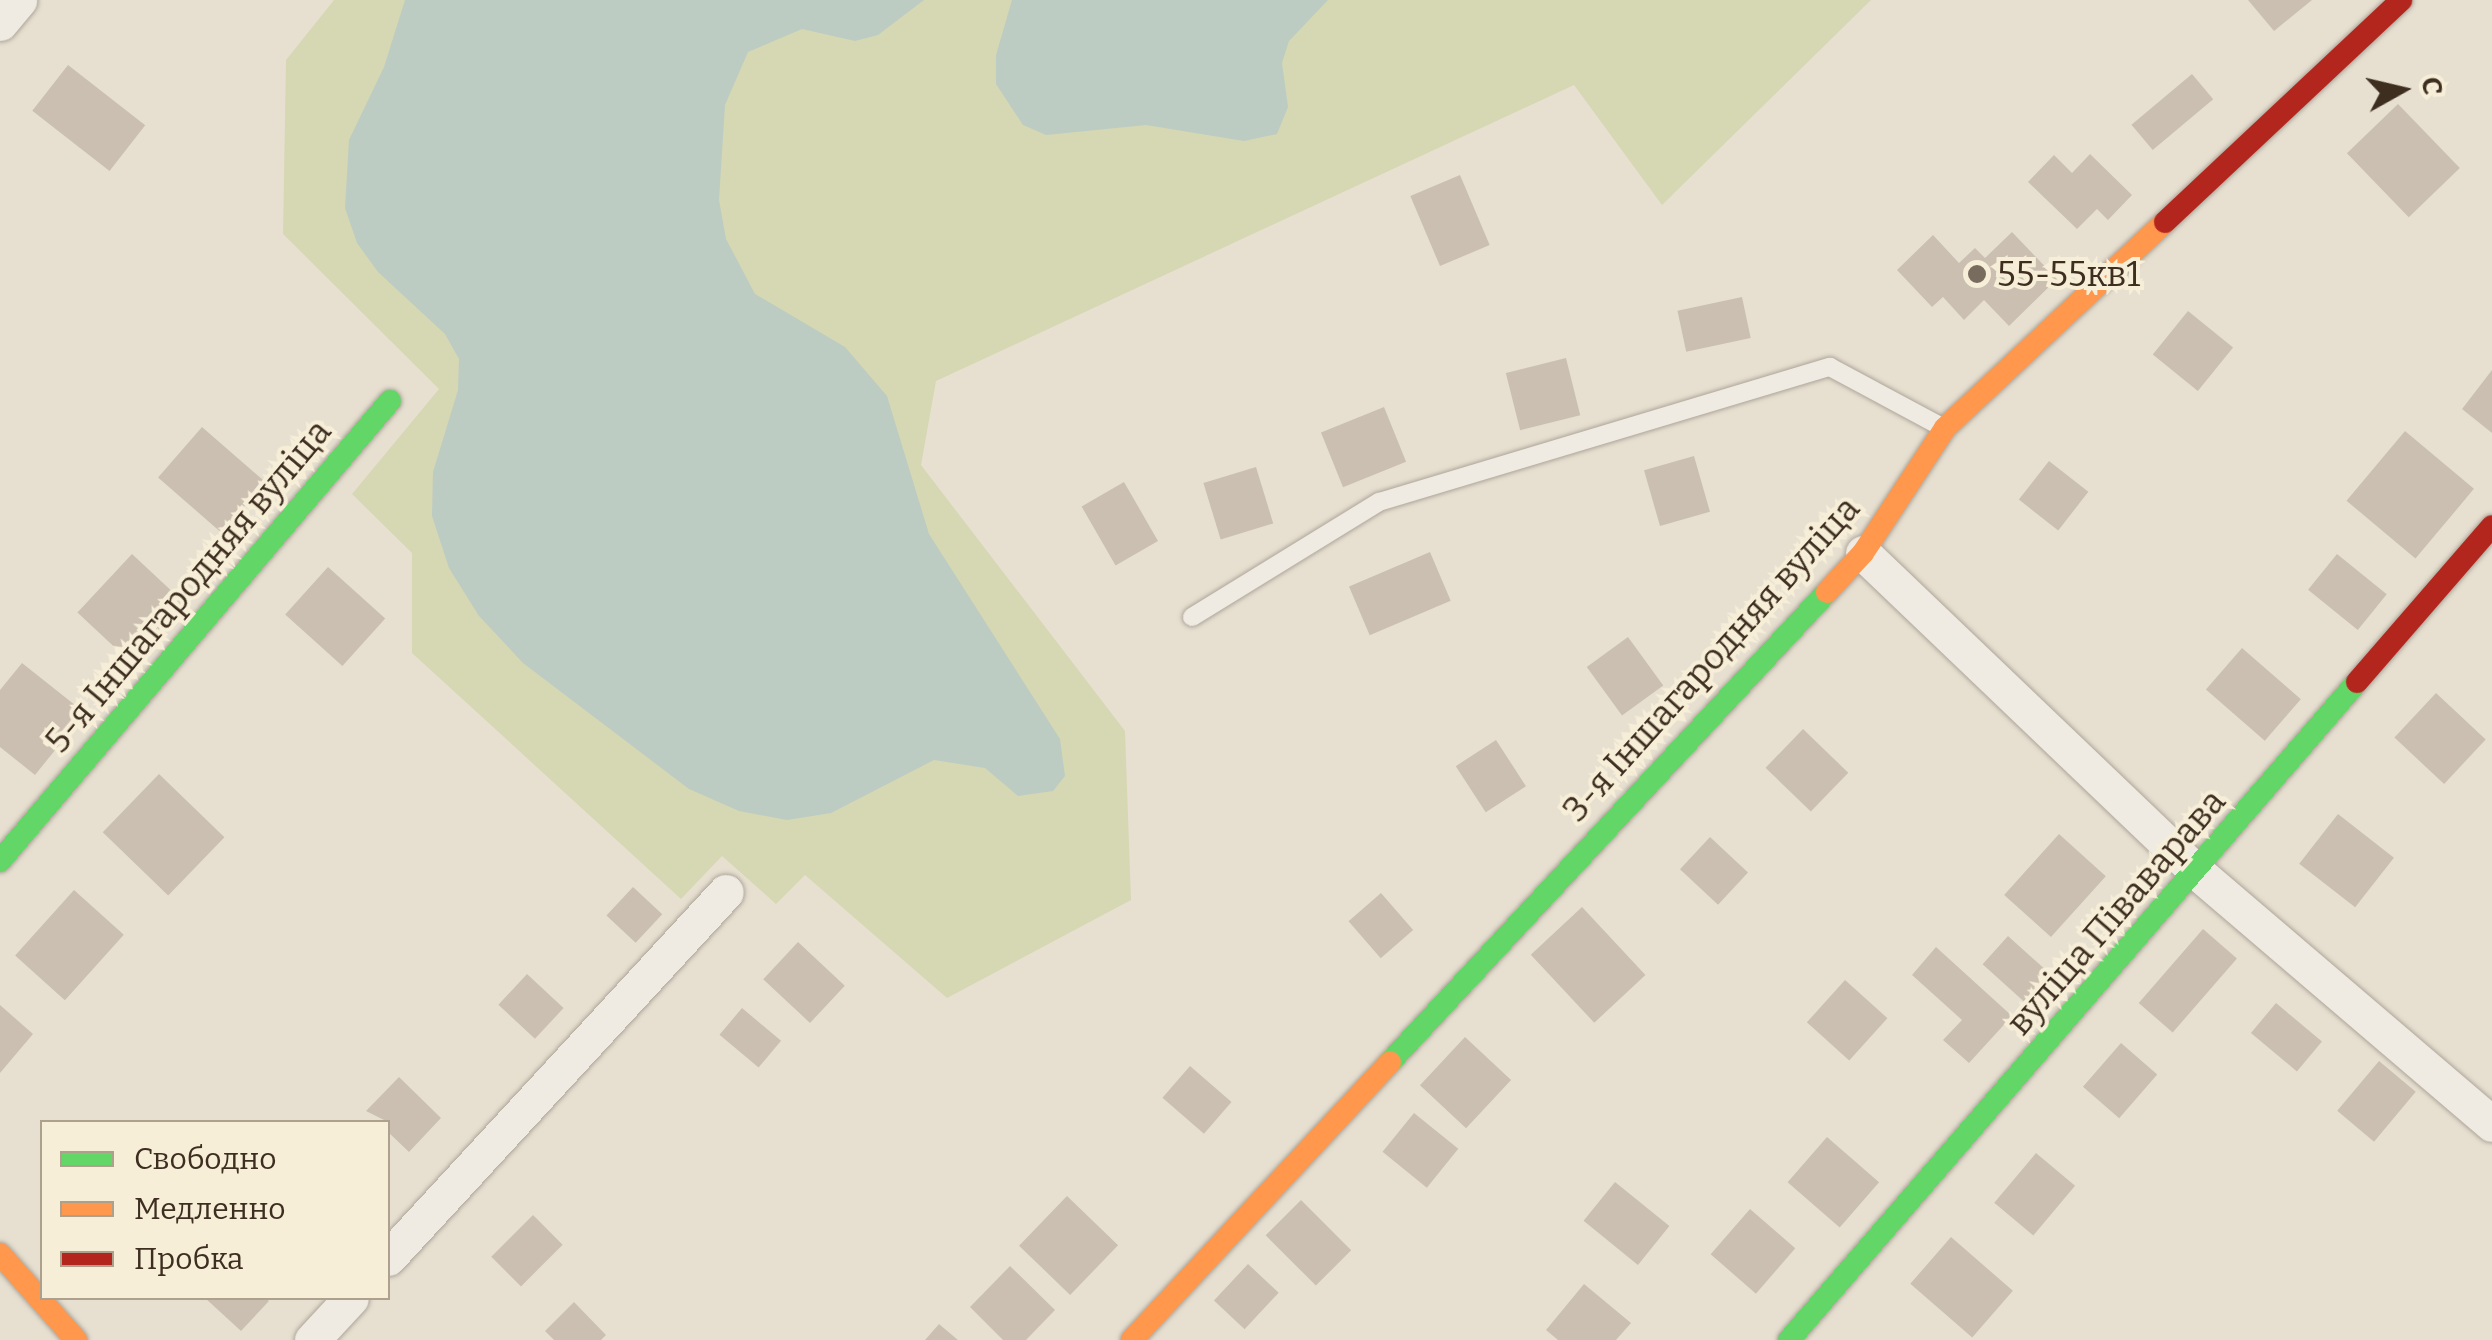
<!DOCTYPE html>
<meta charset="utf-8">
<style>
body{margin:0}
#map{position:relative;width:2492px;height:1340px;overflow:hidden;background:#e7e0d1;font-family:Bitter,serif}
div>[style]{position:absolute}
.green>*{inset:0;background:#d6d7b3}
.water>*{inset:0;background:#bcccc2}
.building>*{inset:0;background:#cbbfb2;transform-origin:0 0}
.roads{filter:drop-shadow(0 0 2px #ada599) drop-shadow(0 0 2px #ada599)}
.lane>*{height:18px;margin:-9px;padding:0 9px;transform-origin:9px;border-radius:9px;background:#efebe3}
.street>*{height:35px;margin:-17.5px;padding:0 17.5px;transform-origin:17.5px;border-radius:17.5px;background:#efebe3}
.fast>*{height:22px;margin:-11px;padding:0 11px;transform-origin:11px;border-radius:11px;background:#63d668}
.slow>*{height:22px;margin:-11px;padding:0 11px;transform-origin:11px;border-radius:11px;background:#ff974d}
.jam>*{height:22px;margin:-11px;padding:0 11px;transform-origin:11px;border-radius:11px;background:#b3261e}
.dots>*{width:28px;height:28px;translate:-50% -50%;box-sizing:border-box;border:5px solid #f7eed8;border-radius:50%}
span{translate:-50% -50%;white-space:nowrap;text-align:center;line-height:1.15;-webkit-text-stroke:8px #f7eed8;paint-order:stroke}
.poi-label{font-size:35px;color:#3d2e20}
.left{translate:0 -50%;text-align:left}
.street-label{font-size:35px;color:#3d2e20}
.legend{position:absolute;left:40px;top:1120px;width:350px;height:180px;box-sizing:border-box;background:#f7eed8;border:2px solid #ada18e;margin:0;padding:12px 18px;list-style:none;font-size:30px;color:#3d2e20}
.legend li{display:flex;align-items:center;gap:20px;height:50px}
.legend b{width:50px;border:2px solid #ada18e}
.north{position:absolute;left:2352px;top:40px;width:100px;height:100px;-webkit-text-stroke:8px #f7eed8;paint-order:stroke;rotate:82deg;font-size:28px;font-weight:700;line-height:40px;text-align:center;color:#3d2e20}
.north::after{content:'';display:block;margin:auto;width:35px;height:45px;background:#3d2e20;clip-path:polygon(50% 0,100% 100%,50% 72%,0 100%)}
</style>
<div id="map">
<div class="green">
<div style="clip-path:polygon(334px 0,1871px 0,1662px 205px,1574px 85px,936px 381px,921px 465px,1125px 731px,1131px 900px,947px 998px,805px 875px,776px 904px,722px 856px,681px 899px,412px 653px,412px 553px,352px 494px,439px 389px,283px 234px,286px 60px)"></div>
</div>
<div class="water">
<div style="clip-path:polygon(405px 0,924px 0,878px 35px,855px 41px,802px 29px,748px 52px,725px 105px,719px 200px,726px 239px,755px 294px,845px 347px,887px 396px,929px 534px,1060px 739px,1065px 776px,1053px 791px,1018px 796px,985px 768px,934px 760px,831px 813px,787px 820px,739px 811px,689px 789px,523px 663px,479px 616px,449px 568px,432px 516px,433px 472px,458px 390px,459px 359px,445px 334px,378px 272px,357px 243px,345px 208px,349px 140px,384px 67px)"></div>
<div style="clip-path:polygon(1012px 0,1328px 0,1289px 41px,1282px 63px,1288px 107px,1277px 134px,1244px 141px,1146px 125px,1046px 135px,1023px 125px,996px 84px,996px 55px)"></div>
</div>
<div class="building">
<div style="clip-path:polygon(2248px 0,2312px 0,2274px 31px)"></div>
<div style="left:68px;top:65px;width:98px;height:58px;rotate:38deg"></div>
<div style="left:2192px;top:74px;width:33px;height:79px;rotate:50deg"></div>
<div style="left:2398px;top:104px;width:89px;height:71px;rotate:46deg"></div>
<div style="clip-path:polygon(2090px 154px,2132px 195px,2108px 220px,2097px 209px,2077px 229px,2028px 182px,2054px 155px,2072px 173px)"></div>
<div style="left:1460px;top:175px;width:76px;height:54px;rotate:67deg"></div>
<div style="clip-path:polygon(2012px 232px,2057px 279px,2009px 326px,1984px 300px,1964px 320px,1943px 297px,1932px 307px,1897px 270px,1933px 235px,1959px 263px,1975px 248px,1985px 258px)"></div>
<div style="left:1742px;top:297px;width:42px;height:66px;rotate:78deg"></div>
<div style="left:2188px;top:311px;width:58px;height:56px;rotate:39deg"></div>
<div style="left:1566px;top:358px;width:59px;height:62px;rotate:76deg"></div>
<div style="clip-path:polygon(2492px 370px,2492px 433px,2462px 409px)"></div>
<div style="left:1384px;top:407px;width:59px;height:68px;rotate:68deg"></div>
<div style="left:202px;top:427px;width:84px;height:67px;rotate:41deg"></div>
<div style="left:2405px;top:431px;width:90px;height:91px;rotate:40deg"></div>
<div style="left:1694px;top:456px;width:58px;height:52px;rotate:74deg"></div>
<div style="left:2049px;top:461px;width:50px;height:49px;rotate:38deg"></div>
<div style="left:1256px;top:467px;width:59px;height:55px;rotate:73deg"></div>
<div style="left:1124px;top:482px;width:68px;height:49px;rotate:60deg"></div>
<div style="left:1430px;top:552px;width:53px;height:88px;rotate:67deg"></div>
<div style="left:132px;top:554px;width:71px;height:80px;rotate:43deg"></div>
<div style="left:2337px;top:554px;width:64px;height:46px;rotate:39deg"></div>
<div style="left:328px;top:567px;width:77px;height:64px;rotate:42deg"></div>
<div style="left:1628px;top:637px;width:60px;height:51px;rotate:54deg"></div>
<div style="left:2242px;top:648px;width:78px;height:55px;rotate:41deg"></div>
<div style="clip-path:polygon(22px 663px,85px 713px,35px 775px,0 747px,0 690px)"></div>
<div style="left:2436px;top:693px;width:68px;height:61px;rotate:43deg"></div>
<div style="left:1803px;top:729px;width:63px;height:54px;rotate:44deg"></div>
<div style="left:1496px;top:740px;width:55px;height:48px;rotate:57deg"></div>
<div style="left:159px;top:774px;width:91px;height:81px;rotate:44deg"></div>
<div style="left:2338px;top:814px;width:71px;height:63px;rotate:38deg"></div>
<div style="left:2059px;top:834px;width:63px;height:82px;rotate:42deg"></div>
<div style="left:1710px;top:837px;width:52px;height:44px;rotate:43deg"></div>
<div style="left:633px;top:887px;width:40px;height:39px;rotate:43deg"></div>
<div style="left:74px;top:890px;width:67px;height:88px;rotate:42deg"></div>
<div style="left:1381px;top:893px;width:49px;height:43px;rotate:49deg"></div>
<div style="left:1582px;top:907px;width:93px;height:70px;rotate:47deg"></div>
<div style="left:2203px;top:929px;width:45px;height:98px;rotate:41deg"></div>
<div style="left:2008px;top:936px;width:62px;height:38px;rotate:42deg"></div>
<div style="left:798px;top:942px;width:64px;height:51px;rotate:43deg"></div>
<div style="clip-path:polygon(1936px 947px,2012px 1016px,1969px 1063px,1943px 1040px,1962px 1020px,1912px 975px)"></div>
<div style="left:527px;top:974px;width:50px;height:42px;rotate:43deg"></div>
<div style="left:1845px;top:980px;width:57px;height:57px;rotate:42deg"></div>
<div style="left:2276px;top:1003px;width:60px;height:39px;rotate:40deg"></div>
<div style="clip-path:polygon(0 1005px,33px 1034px,0 1073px)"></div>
<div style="left:742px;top:1008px;width:51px;height:35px;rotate:40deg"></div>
<div style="left:1465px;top:1037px;width:63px;height:66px;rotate:43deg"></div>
<div style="left:2121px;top:1043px;width:48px;height:58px;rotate:41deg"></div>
<div style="left:2379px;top:1061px;width:48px;height:65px;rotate:40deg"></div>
<div style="left:1190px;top:1066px;width:55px;height:42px;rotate:41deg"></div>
<div style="clip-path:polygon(399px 1077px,441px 1118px,409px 1152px,388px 1132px,388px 1122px,366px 1111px)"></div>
<div style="left:1414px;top:1113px;width:57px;height:50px;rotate:39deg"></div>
<div style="left:1827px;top:1137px;width:69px;height:60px;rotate:41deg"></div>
<div style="left:2036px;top:1153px;width:51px;height:65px;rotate:40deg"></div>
<div style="left:1615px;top:1182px;width:70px;height:50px;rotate:39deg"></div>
<div style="left:1067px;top:1196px;width:71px;height:69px;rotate:44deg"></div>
<div style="left:1301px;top:1200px;width:71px;height:50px;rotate:45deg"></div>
<div style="left:1750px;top:1209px;width:60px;height:60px;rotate:41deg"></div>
<div style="left:533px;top:1215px;width:42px;height:59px;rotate:45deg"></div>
<div style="left:1951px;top:1237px;width:82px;height:62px;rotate:41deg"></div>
<div style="left:1248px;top:1264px;width:42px;height:50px;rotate:43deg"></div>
<div style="clip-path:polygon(1010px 1266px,1055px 1310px,1026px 1340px,1003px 1340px,970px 1307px)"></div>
<div style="clip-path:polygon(1584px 1284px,1631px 1323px,1616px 1340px,1558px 1340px,1546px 1330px)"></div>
<div style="clip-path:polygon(205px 1298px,265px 1298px,269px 1301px,241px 1331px)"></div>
<div style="clip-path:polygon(574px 1302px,606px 1335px,601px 1340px,554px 1340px,545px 1331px)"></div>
<div style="clip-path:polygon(939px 1324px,958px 1340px,925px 1340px)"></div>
</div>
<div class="roads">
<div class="lane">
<div style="left:1192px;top:617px;width:220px;rotate:-31.6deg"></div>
<div style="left:1379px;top:502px;width:471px;rotate:-16.7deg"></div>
<div style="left:1830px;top:367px;width:129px;rotate:28.2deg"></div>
</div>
<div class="street">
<div style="left:0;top:23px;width:30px;rotate:-50deg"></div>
<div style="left:1863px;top:553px;width:462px;rotate:43.7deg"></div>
<div style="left:2197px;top:872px;width:388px;rotate:40.5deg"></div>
<div style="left:388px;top:1258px;width:498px;rotate:-47.3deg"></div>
<div style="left:312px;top:1340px;width:57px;rotate:-47.1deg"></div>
</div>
<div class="fast">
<div style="left:0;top:861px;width:603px;rotate:-49.71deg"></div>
<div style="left:1390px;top:1062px;width:642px;rotate:-47.08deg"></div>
<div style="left:1789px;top:1340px;width:869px;rotate:-49.2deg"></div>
</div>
<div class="slow">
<div style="left:1827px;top:592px;width:53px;rotate:-47.3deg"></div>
<div style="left:1863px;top:553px;width:149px;rotate:-56.7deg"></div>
<div style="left:1945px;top:428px;width:301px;rotate:-43.1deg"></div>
<div style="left:0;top:1254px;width:115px;rotate:48.5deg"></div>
<div style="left:1132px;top:1340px;width:379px;rotate:-47.1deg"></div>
</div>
<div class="jam">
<div style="left:2165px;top:222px;width:324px;rotate:-43.2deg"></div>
<div style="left:2357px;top:682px;width:206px;rotate:-49.1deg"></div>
</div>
</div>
<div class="dots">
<div style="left:1977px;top:274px;background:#786c5e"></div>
</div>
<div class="poi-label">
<span class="left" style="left:1997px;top:274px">55-55кв1</span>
</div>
<div class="street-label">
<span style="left:188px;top:586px;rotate:-50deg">5-я Іншагародняя вуліца</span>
<span style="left:1711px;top:659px;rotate:-48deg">3-я Іншагародняя вуліца</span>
<span style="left:2116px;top:912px;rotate:-49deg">вуліца Піваварава</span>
</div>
<ul class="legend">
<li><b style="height:12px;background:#63d668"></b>Свободно</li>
<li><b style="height:12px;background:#ff974d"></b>Медленно</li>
<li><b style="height:12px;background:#b3261e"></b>Пробка</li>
</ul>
<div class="north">С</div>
</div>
